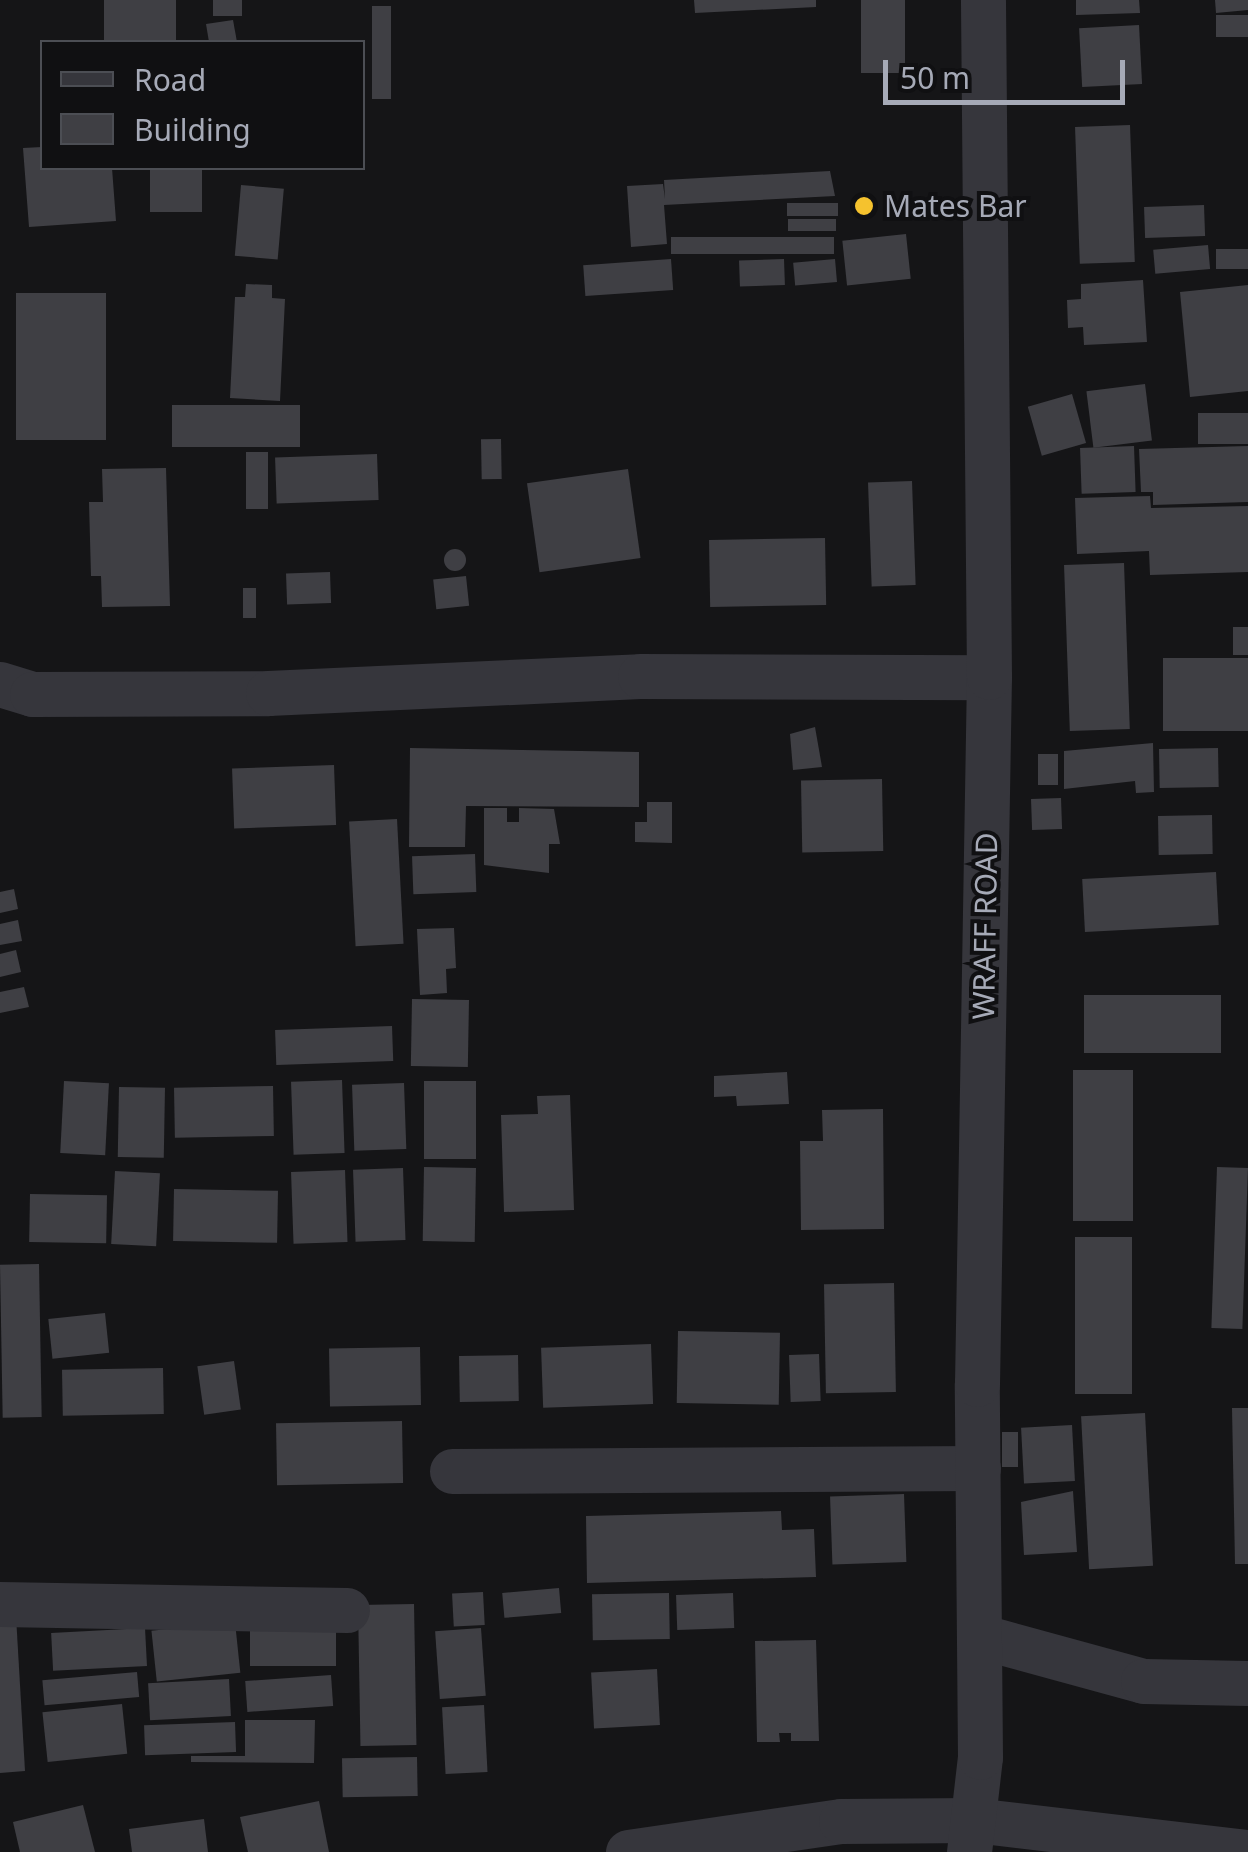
<!DOCTYPE html>
<style>
body{margin:0}
#map{position:relative;width:1248px;height:1852px;overflow:hidden;background:#151517;font-family:"Noto Sans",sans-serif}
div>[style]{position:absolute}
.building>*{inset:0;background:#3f3f44;transform-origin:0 0}
.round{border-radius:50%}
.minor>*{height:45px;margin:-22.5px;padding:0 22.5px;transform-origin:22.5px;border-radius:22.5px;background:#36363c}
.dots>*{width:28px;height:28px;translate:-50% -50%;box-sizing:border-box;border:5px solid #101012;border-radius:50%}
span{translate:-50% -50%;white-space:nowrap;text-align:center;line-height:1.15;-webkit-text-stroke:8px #101012;paint-order:stroke}
.poi-label{font-size:30px;color:#a6aab7}
.left{translate:0 -50%;text-align:left}
.street-label{font-size:30px;color:#a6aab7}
.legend{position:absolute;left:40px;top:40px;width:325px;height:130px;box-sizing:border-box;background:#101012;border:2px solid #4c4e54;margin:0;padding:12px 18px;list-style:none;font-size:30px;color:#a6aab7}
.legend li{display:flex;align-items:center;gap:20px;height:50px}
.legend b{width:50px;border:2px solid #4c4e54}
.scale{position:absolute;left:883px;top:60px;width:242px;height:45px;box-sizing:border-box;border:5px solid #a6aab7;border-top:0;padding-left:12px;font-size:30px;line-height:35px;white-space:nowrap;color:#a6aab7;-webkit-text-stroke:8px #101012;paint-order:stroke}
</style>
<div id="map">
<div class="building">
<div style="left:104px;top:0;width:72px;height:42px"></div>
<div style="left:213px;top:0;width:29px;height:16px"></div>
<div style="clip-path:polygon(694px 0,816px 0,816px 7px,695px 13px)"></div>
<div style="left:861px;top:0;width:44px;height:73px"></div>
<div style="clip-path:polygon(1076px 0,1139px 0,1140px 13px,1076px 15px)"></div>
<div style="clip-path:polygon(1215px 0,1248px 0,1248px 10px,1216px 13px)"></div>
<div style="left:391px;top:6px;width:93px;height:19px;rotate:90deg"></div>
<div style="left:1248px;top:15px;width:22px;height:32px;rotate:90deg"></div>
<div style="clip-path:polygon(233px 20px,237px 42px,209px 42px,206px 24px)"></div>
<div style="left:1139px;top:25px;width:59px;height:60px;rotate:87deg"></div>
<div style="left:1130px;top:125px;width:137px;height:55px;rotate:88deg"></div>
<div style="clip-path:polygon(42px 147px,42px 168px,112px 168px,116px 221px,29px 227px,23px 148px)"></div>
<div style="left:150px;top:168px;width:52px;height:44px"></div>
<div style="clip-path:polygon(830px 171px,835px 196px,664px 205px,667px 244px,631px 247px,627px 186px,663px 184px,665px 199px,664px 180px)"></div>
<div style="left:241px;top:185px;width:43px;height:71px;rotate:5deg"></div>
<div style="left:787px;top:203px;width:51px;height:13px"></div>
<div style="left:1204px;top:205px;width:31px;height:60px;rotate:88deg"></div>
<div style="left:836px;top:219px;width:12px;height:48px;rotate:90deg"></div>
<div style="left:906px;top:234px;width:45px;height:64px;rotate:84deg"></div>
<div style="left:834px;top:237px;width:17px;height:163px;rotate:90deg"></div>
<div style="left:1208px;top:245px;width:24px;height:55px;rotate:85deg"></div>
<div style="left:1248px;top:249px;width:20px;height:32px;rotate:90deg"></div>
<div style="left:671px;top:259px;width:31px;height:88px;rotate:86deg"></div>
<div style="left:784px;top:259px;width:26px;height:45px;rotate:88deg"></div>
<div style="left:835px;top:259px;width:23px;height:42px;rotate:85deg"></div>
<div style="clip-path:polygon(1143px 280px,1147px 342px,1084px 345px,1083px 327px,1068px 328px,1067px 300px,1081px 299px,1081px 284px)"></div>
<div style="clip-path:polygon(246px 284px,272px 285px,272px 298px,285px 299px,280px 401px,230px 398px,235px 297px,245px 297px)"></div>
<div style="clip-path:polygon(1248px 285px,1248px 391px,1190px 397px,1180px 292px)"></div>
<div style="left:16px;top:293px;width:90px;height:147px"></div>
<div style="left:1145px;top:384px;width:57px;height:59px;rotate:83deg"></div>
<div style="left:1072px;top:394px;width:51px;height:46px;rotate:74deg"></div>
<div style="left:300px;top:405px;width:42px;height:128px;rotate:90deg"></div>
<div style="left:1248px;top:413px;width:31px;height:50px;rotate:90deg"></div>
<div style="left:501px;top:439px;width:40px;height:20px;rotate:89deg"></div>
<div style="left:1134px;top:446px;width:46px;height:54px;rotate:88deg"></div>
<div style="clip-path:polygon(1248px 446px,1248px 502px,1153px 505px,1153px 492px,1141px 492px,1139px 449px)"></div>
<div style="left:246px;top:452px;width:22px;height:57px"></div>
<div style="left:377px;top:454px;width:46px;height:102px;rotate:88deg"></div>
<div style="clip-path:polygon(166px 468px,170px 606px,102px 607px,101px 576px,91px 576px,89px 502px,103px 502px,102px 469px)"></div>
<div style="left:628px;top:469px;width:90px;height:102px;rotate:82deg"></div>
<div style="left:912px;top:481px;width:104px;height:44px;rotate:88deg"></div>
<div style="clip-path:polygon(1150px 496px,1151px 508px,1248px 506px,1248px 572px,1150px 575px,1149px 551px,1077px 554px,1075px 498px)"></div>
<div style="left:825px;top:538px;width:67px;height:116px;rotate:89deg"></div>
<div class="round" style="left:444px;top:549px;width:22px;height:22px"></div>
<div style="left:1124px;top:563px;width:166px;height:60px;rotate:88deg"></div>
<div style="left:330px;top:572px;width:31px;height:44px;rotate:88deg"></div>
<div style="left:466px;top:576px;width:30px;height:33px;rotate:84deg"></div>
<div style="left:243px;top:588px;width:13px;height:30px"></div>
<div style="left:1233px;top:627px;width:15px;height:28px"></div>
<div style="left:1163px;top:658px;width:85px;height:73px"></div>
<div style="clip-path:polygon(815px 727px,822px 767px,793px 770px,790px 734px)"></div>
<div style="clip-path:polygon(1153px 743px,1154px 792px,1136px 793px,1135px 781px,1064px 789px,1064px 751px)"></div>
<div style="clip-path:polygon(410px 748px,639px 752px,639px 807px,466px 806px,465px 847px,409px 847px)"></div>
<div style="left:1218px;top:748px;width:39px;height:59px;rotate:89deg"></div>
<div style="left:1038px;top:754px;width:20px;height:31px"></div>
<div style="left:334px;top:765px;width:60px;height:102px;rotate:88deg"></div>
<div style="left:882px;top:779px;width:72px;height:81px;rotate:89deg"></div>
<div style="left:1061px;top:798px;width:31px;height:30px;rotate:88deg"></div>
<div style="clip-path:polygon(647px 802px,672px 802px,672px 843px,635px 842px,635px 822px,647px 822px)"></div>
<div style="clip-path:polygon(484px 808px,507px 808px,507px 822px,519px 822px,519px 808px,554px 809px,560px 844px,549px 844px,549px 873px,484px 865px)"></div>
<div style="left:1212px;top:815px;width:39px;height:54px;rotate:89deg"></div>
<div style="left:397px;top:819px;width:125px;height:48px;rotate:87deg"></div>
<div style="left:475px;top:854px;width:38px;height:63px;rotate:88deg"></div>
<div style="left:1216px;top:872px;width:53px;height:134px;rotate:87deg"></div>
<div style="clip-path:polygon(14px 889px,18px 909px,0 913px,0 892px)"></div>
<div style="clip-path:polygon(18px 920px,22px 941px,0 945px,0 924px)"></div>
<div style="clip-path:polygon(454px 928px,456px 968px,446px 969px,447px 993px,420px 995px,417px 929px)"></div>
<div style="clip-path:polygon(16px 950px,21px 972px,0 977px,0 954px)"></div>
<div style="clip-path:polygon(24px 987px,29px 1007px,0 1013px,0 992px)"></div>
<div style="left:1084px;top:995px;width:137px;height:58px"></div>
<div style="left:412px;top:999px;width:57px;height:67px;rotate:1deg"></div>
<div style="left:392px;top:1026px;width:35px;height:117px;rotate:88deg"></div>
<div style="left:1073px;top:1070px;width:60px;height:151px"></div>
<div style="clip-path:polygon(787px 1072px,789px 1104px,737px 1106px,736px 1096px,714px 1097px,714px 1076px)"></div>
<div style="left:342px;top:1080px;width:73px;height:51px;rotate:88deg"></div>
<div style="left:64px;top:1081px;width:45px;height:72px;rotate:3deg"></div>
<div style="left:424px;top:1081px;width:52px;height:78px"></div>
<div style="left:404px;top:1083px;width:66px;height:52px;rotate:88deg"></div>
<div style="left:273px;top:1086px;width:50px;height:99px;rotate:89deg"></div>
<div style="left:119px;top:1087px;width:46px;height:70px;rotate:1deg"></div>
<div style="clip-path:polygon(570px 1095px,574px 1210px,504px 1212px,501px 1115px,538px 1114px,537px 1096px)"></div>
<div style="clip-path:polygon(883px 1109px,884px 1229px,801px 1230px,800px 1141px,823px 1141px,822px 1110px)"></div>
<div style="left:424px;top:1167px;width:52px;height:74px;rotate:1deg"></div>
<div style="left:1217px;top:1167px;width:31px;height:161px;rotate:2deg"></div>
<div style="left:403px;top:1168px;width:72px;height:50px;rotate:88deg"></div>
<div style="left:345px;top:1170px;width:72px;height:54px;rotate:88deg"></div>
<div style="left:115px;top:1171px;width:45px;height:73px;rotate:3deg"></div>
<div style="left:174px;top:1189px;width:104px;height:52px;rotate:1deg"></div>
<div style="left:30px;top:1194px;width:77px;height:48px;rotate:1deg"></div>
<div style="left:1075px;top:1237px;width:57px;height:157px"></div>
<div style="left:39px;top:1264px;width:153px;height:39px;rotate:89deg"></div>
<div style="left:894px;top:1283px;width:109px;height:70px;rotate:89deg"></div>
<div style="left:105px;top:1313px;width:40px;height:57px;rotate:84deg"></div>
<div style="left:678px;top:1331px;width:102px;height:72px;rotate:1deg"></div>
<div style="left:651px;top:1344px;width:60px;height:110px;rotate:88deg"></div>
<div style="left:420px;top:1347px;width:58px;height:91px;rotate:89deg"></div>
<div style="left:819px;top:1354px;width:47px;height:30px;rotate:88deg"></div>
<div style="left:518px;top:1355px;width:46px;height:59px;rotate:89deg"></div>
<div style="left:234px;top:1361px;width:49px;height:37px;rotate:82deg"></div>
<div style="left:163px;top:1368px;width:46px;height:101px;rotate:89deg"></div>
<div style="clip-path:polygon(1232px 1408px,1248px 1408px,1248px 1564px,1235px 1564px)"></div>
<div style="left:1145px;top:1413px;width:153px;height:64px;rotate:87deg"></div>
<div style="left:402px;top:1421px;width:62px;height:126px;rotate:89deg"></div>
<div style="left:1072px;top:1425px;width:56px;height:51px;rotate:87deg"></div>
<div style="left:1002px;top:1432px;width:16px;height:35px"></div>
<div style="clip-path:polygon(1073px 1491px,1077px 1552px,1024px 1555px,1021px 1502px)"></div>
<div style="left:904px;top:1494px;width:68px;height:74px;rotate:88deg"></div>
<div style="clip-path:polygon(781px 1511px,782px 1530px,814px 1529px,816px 1577px,587px 1583px,586px 1516px)"></div>
<div style="left:559px;top:1588px;width:25px;height:57px;rotate:85deg"></div>
<div style="left:483px;top:1592px;width:33px;height:31px;rotate:87deg"></div>
<div style="left:669px;top:1593px;width:46px;height:77px;rotate:89deg"></div>
<div style="left:733px;top:1593px;width:35px;height:57px;rotate:88deg"></div>
<div style="left:414px;top:1604px;width:141px;height:56px;rotate:89deg"></div>
<div style="clip-path:polygon(0 1616px,16px 1616px,25px 1771px,0 1773px)"></div>
<div style="left:235px;top:1622px;width:51px;height:84px;rotate:84deg"></div>
<div style="left:336px;top:1627px;width:39px;height:86px;rotate:90deg"></div>
<div style="left:145px;top:1628px;width:38px;height:94px;rotate:87deg"></div>
<div style="left:481px;top:1628px;width:68px;height:46px;rotate:86deg"></div>
<div style="clip-path:polygon(816px 1640px,819px 1741px,791px 1741px,791px 1733px,779px 1733px,780px 1742px,757px 1742px,755px 1641px)"></div>
<div style="left:657px;top:1669px;width:56px;height:66px;rotate:87deg"></div>
<div style="left:137px;top:1672px;width:25px;height:95px;rotate:85deg"></div>
<div style="left:331px;top:1675px;width:31px;height:86px;rotate:86deg"></div>
<div style="left:229px;top:1679px;width:37px;height:81px;rotate:87deg"></div>
<div style="left:122px;top:1704px;width:50px;height:80px;rotate:84deg"></div>
<div style="left:484px;top:1705px;width:67px;height:42px;rotate:87deg"></div>
<div style="clip-path:polygon(245px 1720px,315px 1720px,314px 1763px,191px 1762px,191px 1756px,245px 1756px)"></div>
<div style="left:235px;top:1722px;width:30px;height:91px;rotate:88deg"></div>
<div style="left:417px;top:1757px;width:39px;height:75px;rotate:89deg"></div>
<div style="clip-path:polygon(319px 1801px,329px 1852px,248px 1852px,240px 1817px)"></div>
<div style="clip-path:polygon(83px 1805px,95px 1852px,20px 1852px,13px 1822px)"></div>
<div style="clip-path:polygon(204px 1819px,208px 1852px,132px 1852px,129px 1829px)"></div>
</div>
<div class="minor">
<div style="left:0;top:684px;width:34px;rotate:17deg"></div>
<div style="left:32px;top:694px;width:236px;rotate:-0.2deg"></div>
<div style="left:268px;top:693px;width:372px;rotate:-2.6deg"></div>
<div style="left:640px;top:676px;width:349px;rotate:0.2deg"></div>
<div style="left:452px;top:1471px;width:526px;rotate:-0.33deg"></div>
<div style="left:0;top:1604px;width:347px;rotate:1deg"></div>
<div style="left:979px;top:1636px;width:170px;rotate:15.3deg"></div>
<div style="left:1143px;top:1681px;width:105px;rotate:1.1deg"></div>
<div style="left:628px;top:1852px;width:215px;rotate:-8.3deg"></div>
<div style="left:841px;top:1821px;width:133px;rotate:-0.4deg"></div>
<div style="left:974px;top:1820px;width:276px;rotate:6.7deg"></div>
<div style="left:969px;top:1852px;width:96px;rotate:-83.4deg"></div>
<div style="left:980px;top:1757px;width:373px;rotate:-90.5deg"></div>
<div style="left:977px;top:1384px;width:707px;rotate:-89.03deg"></div>
<div style="left:989px;top:677px;width:677px;rotate:-90.51deg"></div>
</div>
<div class="dots">
<div style="left:864px;top:206px;background:#f5c22e"></div>
</div>
<div class="poi-label">
<span class="left" style="left:884px;top:206px">Mates Bar</span>
</div>
<div class="street-label">
<span style="left:985px;top:926px;rotate:-89deg">WRAFF ROAD</span>
</div>
<ul class="legend">
<li><b style="height:12px;background:#36363c"></b>Road</li>
<li><b style="height:28px;background:#3f3f44"></b>Building</li>
</ul>
<div class="scale">50 m</div>
</div>
